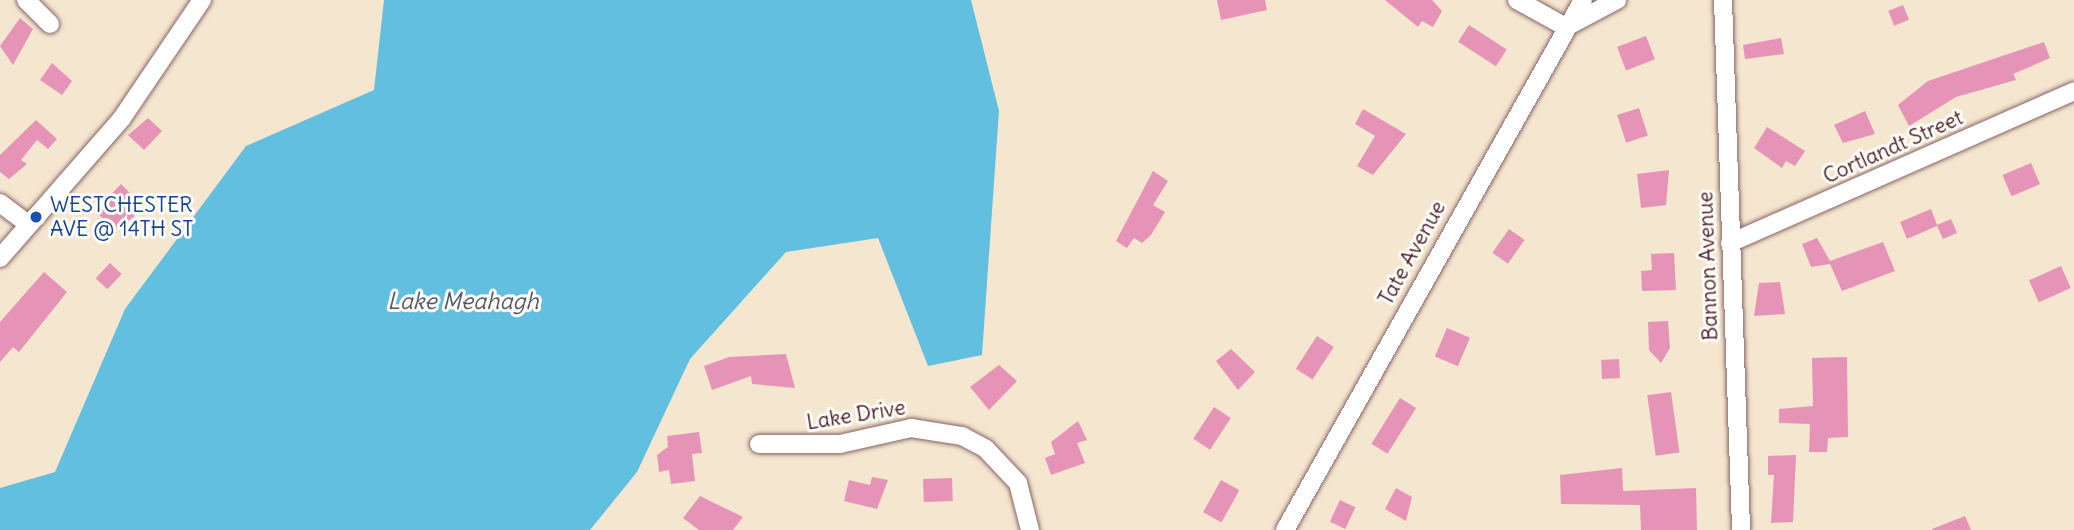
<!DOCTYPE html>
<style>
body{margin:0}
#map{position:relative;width:2074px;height:530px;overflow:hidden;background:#f5e6d0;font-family:Delius,sans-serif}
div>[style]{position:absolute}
.water>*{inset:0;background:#62bfe0}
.building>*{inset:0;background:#e594b8;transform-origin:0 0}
.roads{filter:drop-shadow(0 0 2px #866565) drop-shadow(0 0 2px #866565)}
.minor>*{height:18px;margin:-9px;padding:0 9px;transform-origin:9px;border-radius:9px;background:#fff}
.dots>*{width:19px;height:19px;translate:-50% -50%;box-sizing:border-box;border:4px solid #fdfcf7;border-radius:50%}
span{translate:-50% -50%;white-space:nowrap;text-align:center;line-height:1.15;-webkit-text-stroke:6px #fdfcf7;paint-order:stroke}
.street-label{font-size:21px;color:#4a1f2b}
.transit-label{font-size:21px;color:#164399}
.left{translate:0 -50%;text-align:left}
.water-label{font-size:23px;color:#52576a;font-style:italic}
</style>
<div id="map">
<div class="water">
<div style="clip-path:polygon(384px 0,971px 0,999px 111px,982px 355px,928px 366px,878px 238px,786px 252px,690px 359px,637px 472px,590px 530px,0 530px,0 488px,55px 472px,125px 309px,246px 146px,374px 90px)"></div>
</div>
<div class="building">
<div style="clip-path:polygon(1217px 0,1265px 0,1267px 10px,1221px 20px)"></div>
<div style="clip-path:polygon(1385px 0,1432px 0,1442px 11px,1433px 27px,1422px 21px,1418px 27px)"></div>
<div style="left:1903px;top:5px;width:16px;height:16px;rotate:68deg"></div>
<div style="clip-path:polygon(20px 18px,33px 29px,13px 65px,0 46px)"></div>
<div style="left:1469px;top:25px;width:45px;height:20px;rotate:33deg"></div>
<div style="left:1646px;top:36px;width:25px;height:31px;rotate:69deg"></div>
<div style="clip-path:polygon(1781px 38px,1784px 54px,1745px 59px,1743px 45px)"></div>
<div style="clip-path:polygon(2044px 42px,2050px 58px,2013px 74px,2016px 80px,1956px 97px,1909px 126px,1898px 105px,1928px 81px)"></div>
<div style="clip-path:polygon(52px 63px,72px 81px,62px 95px,40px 80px)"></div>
<div style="left:1639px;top:108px;width:29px;height:23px;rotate:72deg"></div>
<div style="clip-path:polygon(1363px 109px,1406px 134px,1373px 175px,1357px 166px,1375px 136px,1355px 124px)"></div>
<div style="clip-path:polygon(1865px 111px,1875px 134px,1843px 143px,1834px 125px)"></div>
<div style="clip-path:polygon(148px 118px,162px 131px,144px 150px,128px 135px)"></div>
<div style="clip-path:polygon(36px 120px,57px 139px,48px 149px,37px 140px,21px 160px,27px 164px,9px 179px,0 172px,0 155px)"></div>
<div style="clip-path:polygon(1767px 127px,1805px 151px,1795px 166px,1786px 161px,1782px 168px,1754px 148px)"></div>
<div style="left:2031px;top:163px;width:23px;height:31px;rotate:67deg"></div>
<div style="clip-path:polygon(1669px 170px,1666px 205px,1641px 208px,1637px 174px)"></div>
<div style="clip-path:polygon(1153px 171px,1168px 181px,1153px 205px,1165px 212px,1151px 235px,1142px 243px,1134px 238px,1127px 248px,1116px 241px)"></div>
<div style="clip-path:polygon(121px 184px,140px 203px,131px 213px,135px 216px,115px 230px,95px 211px)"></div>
<div style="clip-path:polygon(1931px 209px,1937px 225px,1951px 219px,1957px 233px,1943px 239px,1937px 226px,1907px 239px,1900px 222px)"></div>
<div style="left:1509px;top:229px;width:19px;height:29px;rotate:35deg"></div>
<div style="clip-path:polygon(1817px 238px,1830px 261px,1883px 242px,1895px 271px,1842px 291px,1830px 264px,1811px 267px,1802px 244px)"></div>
<div style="clip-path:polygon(1674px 253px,1676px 290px,1642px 291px,1641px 271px,1652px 270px,1651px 254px)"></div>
<div style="left:110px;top:263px;width:16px;height:21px;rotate:43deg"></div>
<div style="left:2061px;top:266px;width:24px;height:35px;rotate:66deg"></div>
<div style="clip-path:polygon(44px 272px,67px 292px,19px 352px,13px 347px,0 362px,0 322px)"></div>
<div style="clip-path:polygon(1780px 282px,1785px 314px,1754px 316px,1759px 283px)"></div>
<div style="clip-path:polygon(1668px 321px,1670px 348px,1661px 363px,1649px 350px,1648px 322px)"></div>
<div style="left:1447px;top:328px;width:25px;height:31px;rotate:23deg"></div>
<div style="left:1317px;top:336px;width:20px;height:39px;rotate:33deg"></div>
<div style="clip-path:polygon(1231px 349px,1255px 372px,1238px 390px,1216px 361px)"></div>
<div style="clip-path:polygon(786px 354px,795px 388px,752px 384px,751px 376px,712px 390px,704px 366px,729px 357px)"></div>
<div style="clip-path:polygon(1847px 357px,1848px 437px,1828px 438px,1827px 452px,1809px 452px,1810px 424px,1779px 423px,1779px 409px,1813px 406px,1812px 358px)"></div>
<div style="left:1619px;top:359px;width:19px;height:18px;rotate:87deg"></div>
<div style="clip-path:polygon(999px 365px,1017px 381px,989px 410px,970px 387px)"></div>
<div style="left:1671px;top:392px;width:61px;height:24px;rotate:82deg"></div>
<div style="left:1400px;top:398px;width:19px;height:54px;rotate:32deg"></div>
<div style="left:1214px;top:407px;width:20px;height:38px;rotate:33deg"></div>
<div style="clip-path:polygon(1078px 421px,1087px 440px,1077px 443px,1085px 463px,1051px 475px,1045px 458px,1055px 454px,1051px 442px)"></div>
<div style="clip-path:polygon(699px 432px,702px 453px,692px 454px,695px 481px,671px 484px,669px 470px,659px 472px,657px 455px,668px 447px,667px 436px)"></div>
<div style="clip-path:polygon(1796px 455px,1793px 522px,1771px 523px,1774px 475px,1768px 475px,1768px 456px)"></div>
<div style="clip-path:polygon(1622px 468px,1623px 491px,1696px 488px,1697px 530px,1641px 530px,1640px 505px,1561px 504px,1560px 475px)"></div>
<div style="clip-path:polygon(872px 477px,888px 480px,877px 509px,844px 501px,849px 480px,870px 485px)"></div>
<div style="left:952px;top:478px;width:23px;height:29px;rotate:88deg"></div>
<div style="left:1221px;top:480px;width:21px;height:37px;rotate:29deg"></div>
<div style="clip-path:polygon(1396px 488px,1412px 497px,1406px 521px,1385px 509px)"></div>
<div style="clip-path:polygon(700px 496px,743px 517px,733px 530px,699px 530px,683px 518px)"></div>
<div style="left:1340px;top:500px;width:17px;height:24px;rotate:25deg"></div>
<div style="clip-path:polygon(1965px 516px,1971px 530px,1932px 530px,1932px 529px)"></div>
</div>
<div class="roads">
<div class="minor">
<div style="left:26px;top:0;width:34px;rotate:45deg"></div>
<div style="left:1517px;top:0;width:56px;rotate:28.9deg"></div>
<div style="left:1566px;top:27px;width:58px;rotate:-27.9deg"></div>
<div style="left:1723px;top:0;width:530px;rotate:88.05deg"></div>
<div style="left:0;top:203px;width:36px;rotate:37deg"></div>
<div style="left:1730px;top:243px;width:376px;rotate:-23.8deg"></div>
<div style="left:0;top:258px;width:186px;rotate:-48.9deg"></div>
<div style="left:122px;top:118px;width:143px;rotate:-55.9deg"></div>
<div style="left:759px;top:444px;width:81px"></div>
<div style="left:840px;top:444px;width:73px;rotate:-12.7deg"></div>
<div style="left:911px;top:428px;width:52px;rotate:8.9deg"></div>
<div style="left:962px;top:436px;width:27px;rotate:28deg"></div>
<div style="left:986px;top:449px;width:47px;rotate:46.7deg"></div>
<div style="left:1018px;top:483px;width:49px;rotate:75.7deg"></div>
<div style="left:1285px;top:530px;width:608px;rotate:-60.65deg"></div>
</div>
</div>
<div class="dots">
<div style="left:36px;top:217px;background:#1a4fb4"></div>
</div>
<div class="street-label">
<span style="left:1893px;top:147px;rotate:-24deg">Cortlandt Street</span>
<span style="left:1412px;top:253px;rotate:-61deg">Tate Avenue</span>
<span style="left:1708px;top:266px;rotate:-92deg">Bannon Avenue</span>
<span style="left:856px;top:415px;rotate:-9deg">Lake Drive</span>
</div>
<div class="transit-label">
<span class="left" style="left:50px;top:217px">WESTCHESTER<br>AVE @ 14TH ST</span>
</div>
<div class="water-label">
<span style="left:463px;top:301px">Lake Meahagh</span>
</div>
</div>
